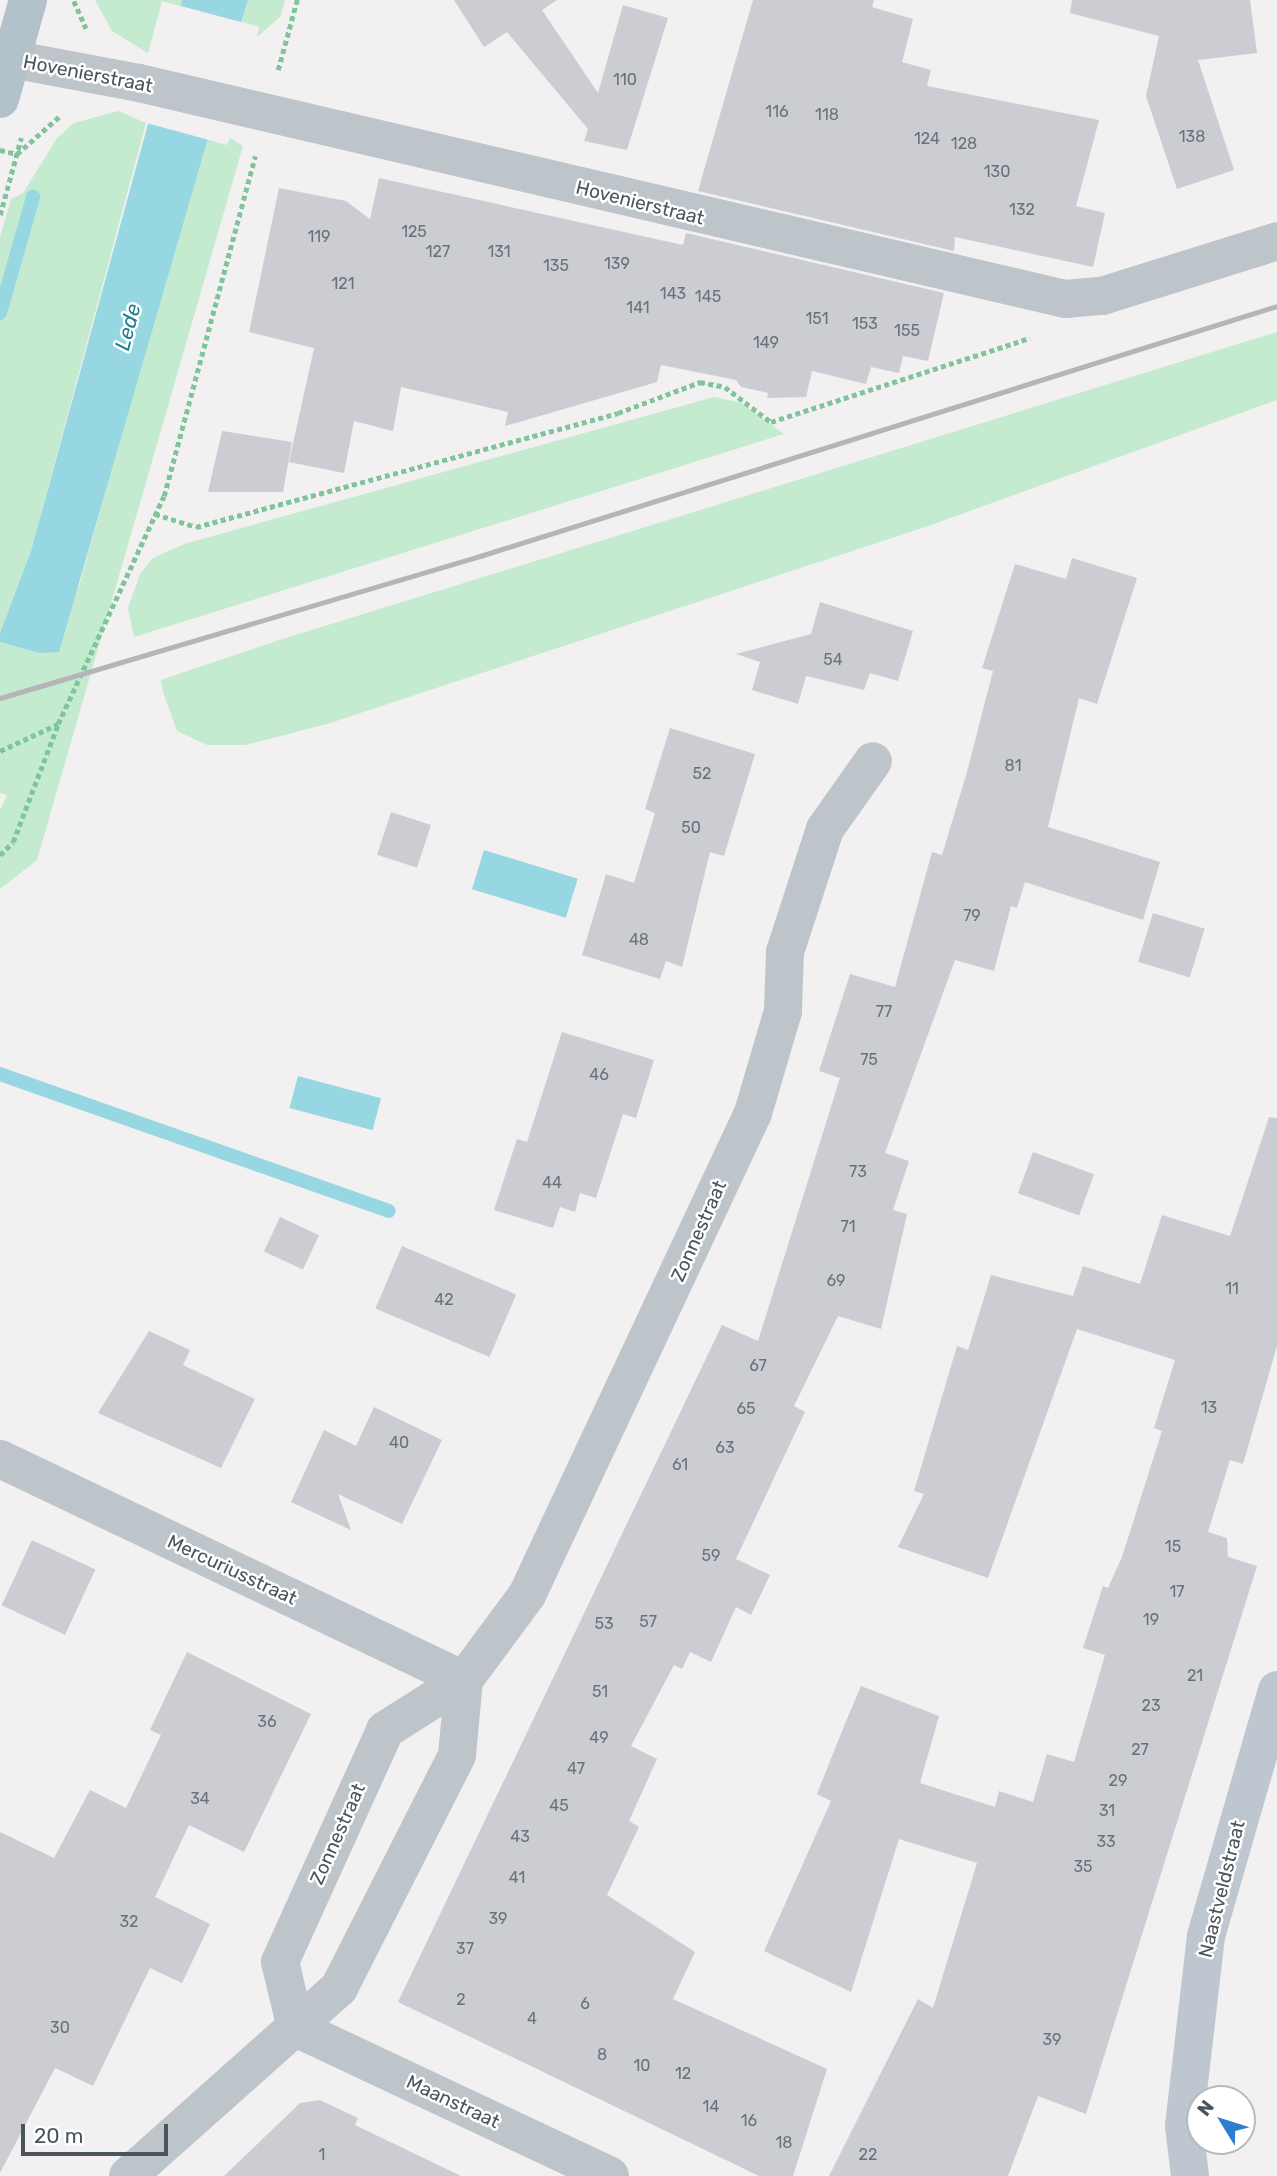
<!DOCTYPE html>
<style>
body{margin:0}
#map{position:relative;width:1277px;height:2176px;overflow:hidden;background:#f2f0f0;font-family:Rubik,sans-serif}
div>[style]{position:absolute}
.green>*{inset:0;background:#c4ead0}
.water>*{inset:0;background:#96d7e2;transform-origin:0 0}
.pier>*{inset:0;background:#f2f0f0;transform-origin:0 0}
.stream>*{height:14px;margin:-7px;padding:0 7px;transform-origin:7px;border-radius:7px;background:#96d7e2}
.building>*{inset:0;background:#cbcdd2;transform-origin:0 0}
.path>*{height:4.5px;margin-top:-2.25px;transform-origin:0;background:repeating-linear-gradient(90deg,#80c49e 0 5px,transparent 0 8.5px)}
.street>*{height:38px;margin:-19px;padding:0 19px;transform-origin:19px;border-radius:19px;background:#bdc5cb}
.secondary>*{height:38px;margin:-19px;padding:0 19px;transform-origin:19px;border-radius:19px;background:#bec7cf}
.primary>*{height:38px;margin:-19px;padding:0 19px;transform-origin:19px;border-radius:19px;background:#b3c1cb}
.rail>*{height:5px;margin:-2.5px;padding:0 2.5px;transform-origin:2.5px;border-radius:2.5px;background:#b3b6b9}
span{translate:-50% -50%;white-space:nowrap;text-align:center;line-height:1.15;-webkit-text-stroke:5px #fff;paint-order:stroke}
.number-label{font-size:16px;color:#6a7279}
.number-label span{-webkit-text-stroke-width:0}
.street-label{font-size:19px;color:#4a545b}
.water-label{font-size:21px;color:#1c7c8d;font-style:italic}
.north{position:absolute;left:1186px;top:2085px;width:70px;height:70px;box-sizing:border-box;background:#fff;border:2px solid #b7bbbd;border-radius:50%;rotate:308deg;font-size:19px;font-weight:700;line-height:28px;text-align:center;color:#4a545b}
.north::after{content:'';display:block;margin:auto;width:24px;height:32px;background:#2f7ece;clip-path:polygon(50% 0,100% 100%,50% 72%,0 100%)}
.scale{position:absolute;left:21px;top:2124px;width:147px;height:32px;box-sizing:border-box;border:4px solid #4a545b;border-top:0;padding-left:9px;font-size:21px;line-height:24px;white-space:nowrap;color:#4a545b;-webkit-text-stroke:5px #fff;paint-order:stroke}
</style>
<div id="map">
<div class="green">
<div style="clip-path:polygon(95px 0,182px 0,180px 6px,162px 1px,148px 53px,112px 31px)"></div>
<div style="clip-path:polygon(248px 0,285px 0,280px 17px,257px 37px,259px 27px,242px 22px)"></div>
<div style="clip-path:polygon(118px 111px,146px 123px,31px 551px,0 633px,0 237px,11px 199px,23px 193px,57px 138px,74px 123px)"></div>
<div style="clip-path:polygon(230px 138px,243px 146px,37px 860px,0 889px,0 810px,7px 795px,0 793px,0 642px,39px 653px,79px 586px,205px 139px,227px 145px)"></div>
<div style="clip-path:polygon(1277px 332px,1277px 400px,931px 525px,327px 724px,245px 745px,207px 745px,177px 731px,163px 692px,161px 680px,276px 641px)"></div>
<div style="clip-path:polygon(714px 397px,742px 403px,784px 434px,134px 637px,128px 608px,140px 574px,153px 558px,184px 544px)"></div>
</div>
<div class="water">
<div style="clip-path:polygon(182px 0,248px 0,59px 652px,39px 653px,0 642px,0 633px,31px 551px)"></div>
<div style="left:484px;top:850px;width:98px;height:41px;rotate:17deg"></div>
<div style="left:298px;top:1076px;width:86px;height:33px;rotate:15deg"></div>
</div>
<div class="pier">
<div style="left:177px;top:5px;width:70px;height:122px;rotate:15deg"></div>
</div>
<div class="stream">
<div style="left:0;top:313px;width:121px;rotate:-74.1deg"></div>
<div style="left:0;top:1074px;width:412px;rotate:19.4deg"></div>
</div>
<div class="building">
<div style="clip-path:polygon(454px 0,557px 0,542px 10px,598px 93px,623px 5px,668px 18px,627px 150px,584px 141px,588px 129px,507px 32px,484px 47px)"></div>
<div style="clip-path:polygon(753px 0,874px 0,872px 7px,913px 19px,902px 62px,931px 70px,927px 86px,1099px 120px,1076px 206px,1105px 213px,1093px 267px,955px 237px,954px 251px,698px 191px)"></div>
<div style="clip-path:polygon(1072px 0,1250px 0,1257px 53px,1198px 60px,1234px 170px,1177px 189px,1146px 96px,1159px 36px,1070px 13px)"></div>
<div style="clip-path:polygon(379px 178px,683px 245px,686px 233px,944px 293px,928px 361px,903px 356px,899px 373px,871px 367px,866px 384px,812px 371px,806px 397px,767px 398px,768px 393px,741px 387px,736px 380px,661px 365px,657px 382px,505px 426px,508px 412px,401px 387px,393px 431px,354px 421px,344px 473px,289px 462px,314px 348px,249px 332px,279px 188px,346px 201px,370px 219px)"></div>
<div style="clip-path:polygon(222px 431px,292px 442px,283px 492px,208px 492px)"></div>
<div style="clip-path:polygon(1072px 558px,1137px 578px,1097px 704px,1079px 698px,1048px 827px,1160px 862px,1143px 920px,1025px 882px,1017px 908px,1011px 906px,994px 971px,955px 960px,885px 1153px,909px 1161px,893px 1210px,907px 1214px,881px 1329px,838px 1316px,794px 1406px,805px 1412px,736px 1559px,770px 1575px,751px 1615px,736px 1607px,711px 1662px,690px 1652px,682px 1669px,674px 1665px,631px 1746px,657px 1759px,629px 1821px,639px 1827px,607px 1895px,695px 1952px,673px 1999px,827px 2069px,793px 2176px,759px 2176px,398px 2002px,722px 1325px,758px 1341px,840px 1078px,819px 1071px,850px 974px,895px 987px,932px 852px,942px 855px,967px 772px,993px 671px,982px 668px,1015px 564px,1066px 579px)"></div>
<div style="clip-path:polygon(820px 602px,913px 631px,898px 681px,870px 673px,864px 690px,806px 676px,798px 704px,752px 690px,760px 662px,736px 654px,811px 634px)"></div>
<div style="clip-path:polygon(670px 728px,755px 754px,724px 856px,710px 852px,682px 967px,666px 961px,660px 979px,582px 955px,606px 874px,634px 883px,655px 813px,645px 809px)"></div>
<div style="left:391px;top:812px;width:42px;height:45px;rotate:18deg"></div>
<div style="left:1153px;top:913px;width:54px;height:51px;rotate:17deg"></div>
<div style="clip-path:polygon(562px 1032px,654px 1060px,636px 1118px,623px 1114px,596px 1198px,580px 1193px,575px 1212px,560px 1207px,553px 1228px,494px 1210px,517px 1139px,527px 1142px)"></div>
<div style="clip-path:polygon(1269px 1117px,1277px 1118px,1277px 1346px,1243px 1464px,1230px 1460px,1208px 1532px,1227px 1538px,1228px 1557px,1257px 1566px,1086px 2114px,1038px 2096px,1008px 2176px,829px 2176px,918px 1999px,933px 2008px,977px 1863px,899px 1839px,851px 1992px,764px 1951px,831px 1801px,817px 1794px,844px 1726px,861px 1686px,939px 1716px,920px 1783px,995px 1807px,999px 1791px,1033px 1802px,1047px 1754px,1074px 1762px,1105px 1655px,1083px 1648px,1103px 1586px,1108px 1588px,1122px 1557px,1162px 1431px,1154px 1428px,1175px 1360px,1077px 1329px,988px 1578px,898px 1547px,924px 1494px,914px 1491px,957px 1346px,968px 1350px,991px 1275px,1073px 1296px,1083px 1266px,1140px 1284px,1162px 1215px,1230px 1236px)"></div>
<div style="left:1033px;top:1152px;width:65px;height:44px;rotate:20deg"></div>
<div style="left:280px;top:1217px;width:43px;height:38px;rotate:25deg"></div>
<div style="left:402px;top:1246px;width:124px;height:68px;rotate:23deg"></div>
<div style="clip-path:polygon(149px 1331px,190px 1350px,183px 1365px,255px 1399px,221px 1468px,98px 1413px)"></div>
<div style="clip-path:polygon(374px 1407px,442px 1440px,402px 1524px,338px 1494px,351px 1530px,291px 1502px,324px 1430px,356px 1446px)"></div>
<div style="left:32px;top:1540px;width:70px;height:72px;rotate:25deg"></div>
<div style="clip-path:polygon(187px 1652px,311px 1714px,244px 1852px,189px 1825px,155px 1897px,210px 1924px,182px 1983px,150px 1968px,93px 2086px,55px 2068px,0 2173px,0 1832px,54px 1858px,90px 1790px,126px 1808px,161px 1735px,150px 1730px)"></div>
<div style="clip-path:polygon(320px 2100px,358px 2118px,355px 2125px,461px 2176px,224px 2176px,300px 2103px)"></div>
</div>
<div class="path">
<div style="left:74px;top:1px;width:30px;rotate:66deg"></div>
<div style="left:278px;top:70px;width:73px;rotate:-74.8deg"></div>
<div style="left:0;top:150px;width:17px;rotate:13deg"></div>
<div style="left:17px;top:154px;width:57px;rotate:-41.5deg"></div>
<div style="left:0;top:215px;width:80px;rotate:-74.7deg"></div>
<div style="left:155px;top:514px;width:43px;rotate:17.6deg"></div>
<div style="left:196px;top:527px;width:437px;rotate:-15.1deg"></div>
<div style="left:618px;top:413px;width:88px;rotate:-20.7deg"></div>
<div style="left:700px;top:382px;width:25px;rotate:11deg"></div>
<div style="left:725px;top:387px;width:58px;rotate:37.3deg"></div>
<div style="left:771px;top:422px;width:272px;rotate:-18deg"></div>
<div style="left:0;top:751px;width:64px;rotate:-25deg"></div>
<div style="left:0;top:855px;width:18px;rotate:-45deg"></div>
<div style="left:13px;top:842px;width:126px;rotate:-69.1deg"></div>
<div style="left:58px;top:724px;width:251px;rotate:-65.1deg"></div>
<div style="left:164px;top:496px;width:352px;rotate:-75deg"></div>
</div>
<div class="street">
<div style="left:0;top:57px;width:141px;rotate:10.6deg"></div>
<div style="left:139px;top:83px;width:951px;rotate:13.13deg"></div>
<div style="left:1065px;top:299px;width:37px;rotate:-5deg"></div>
<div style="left:1102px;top:296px;width:183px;rotate:-17.4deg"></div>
<div style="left:0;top:1459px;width:514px;rotate:25.47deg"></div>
<div style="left:296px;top:2028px;width:68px;rotate:-103.6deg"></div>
<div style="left:280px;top:1962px;width:255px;rotate:-65.6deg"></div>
<div style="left:385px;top:1730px;width:93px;rotate:-32.3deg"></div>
<div style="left:464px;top:1680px;width:106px;rotate:-53.5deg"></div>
<div style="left:527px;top:1595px;width:532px;rotate:-64.88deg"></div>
<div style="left:753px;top:1113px;width:106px;rotate:-73.6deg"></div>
<div style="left:783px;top:1011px;width:59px;rotate:-88.1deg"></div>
<div style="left:785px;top:952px;width:129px;rotate:-72deg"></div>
<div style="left:825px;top:829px;width:83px;rotate:-54.8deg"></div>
<div style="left:296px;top:2028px;width:347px;rotate:25.2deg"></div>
<div style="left:128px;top:2176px;width:283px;rotate:-41.7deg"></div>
<div style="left:339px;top:1988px;width:261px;rotate:-63.1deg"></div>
<div style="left:457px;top:1755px;width:75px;rotate:-84.7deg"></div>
</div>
<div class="secondary">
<div style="left:1190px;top:2176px;width:50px;rotate:-96.8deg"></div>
<div style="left:1184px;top:2126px;width:191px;rotate:-83.4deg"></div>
<div style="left:1206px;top:1936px;width:256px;rotate:-73.9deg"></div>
</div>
<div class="primary">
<div style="left:0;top:99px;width:103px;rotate:-74.2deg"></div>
</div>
<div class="rail">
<div style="left:0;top:698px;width:501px;rotate:-16.48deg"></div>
<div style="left:480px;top:556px;width:835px;rotate:-17.42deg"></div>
</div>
<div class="number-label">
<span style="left:625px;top:80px">110</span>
<span style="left:777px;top:112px">116</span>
<span style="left:827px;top:115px">118</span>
<span style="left:1192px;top:137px">138</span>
<span style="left:927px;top:139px">124</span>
<span style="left:964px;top:144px">128</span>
<span style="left:997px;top:172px">130</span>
<span style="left:1022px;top:210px">132</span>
<span style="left:414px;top:232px">125</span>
<span style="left:319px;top:237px">119</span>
<span style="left:438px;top:252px">127</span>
<span style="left:499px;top:252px">131</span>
<span style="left:617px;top:264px">139</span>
<span style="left:556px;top:266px">135</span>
<span style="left:343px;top:284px">121</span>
<span style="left:673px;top:294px">143</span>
<span style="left:708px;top:297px">145</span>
<span style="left:638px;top:308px">141</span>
<span style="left:817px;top:319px">151</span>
<span style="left:865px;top:324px">153</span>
<span style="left:907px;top:331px">155</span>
<span style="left:766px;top:343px">149</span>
<span style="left:833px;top:660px">54</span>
<span style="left:1013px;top:766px">81</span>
<span style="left:702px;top:774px">52</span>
<span style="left:691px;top:828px">50</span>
<span style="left:972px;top:916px">79</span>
<span style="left:639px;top:940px">48</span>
<span style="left:884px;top:1012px">77</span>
<span style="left:869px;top:1060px">75</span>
<span style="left:599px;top:1075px">46</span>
<span style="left:858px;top:1172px">73</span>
<span style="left:552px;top:1183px">44</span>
<span style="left:848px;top:1227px">71</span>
<span style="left:836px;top:1281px">69</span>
<span style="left:1232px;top:1289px">11</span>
<span style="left:444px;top:1300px">42</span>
<span style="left:758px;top:1366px">67</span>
<span style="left:1209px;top:1408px">13</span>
<span style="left:746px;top:1409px">65</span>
<span style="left:399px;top:1443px">40</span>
<span style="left:725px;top:1448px">63</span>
<span style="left:680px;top:1465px">61</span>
<span style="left:1173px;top:1547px">15</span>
<span style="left:711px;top:1556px">59</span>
<span style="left:1177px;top:1592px">17</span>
<span style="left:1151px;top:1620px">19</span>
<span style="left:648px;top:1622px">57</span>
<span style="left:604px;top:1624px">53</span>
<span style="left:1195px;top:1676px">21</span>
<span style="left:600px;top:1692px">51</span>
<span style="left:1151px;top:1706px">23</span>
<span style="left:267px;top:1722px">36</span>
<span style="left:599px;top:1738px">49</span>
<span style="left:1140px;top:1750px">27</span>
<span style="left:576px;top:1769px">47</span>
<span style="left:1118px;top:1781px">29</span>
<span style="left:200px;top:1799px">34</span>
<span style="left:559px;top:1806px">45</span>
<span style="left:1107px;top:1811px">31</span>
<span style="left:520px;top:1837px">43</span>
<span style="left:1106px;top:1842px">33</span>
<span style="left:1083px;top:1867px">35</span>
<span style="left:517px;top:1878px">41</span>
<span style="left:498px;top:1919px">39</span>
<span style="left:129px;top:1922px">32</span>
<span style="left:465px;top:1949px">37</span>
<span style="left:461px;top:2000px">2</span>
<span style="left:585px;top:2004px">6</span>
<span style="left:532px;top:2019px">4</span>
<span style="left:60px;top:2028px">30</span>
<span style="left:1052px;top:2040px">39</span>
<span style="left:602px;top:2055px">8</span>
<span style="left:642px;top:2066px">10</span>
<span style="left:683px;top:2074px">12</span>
<span style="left:711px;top:2107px">14</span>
<span style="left:749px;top:2121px">16</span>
<span style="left:784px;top:2143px">18</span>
<span style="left:322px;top:2155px">1</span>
<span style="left:868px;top:2155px">22</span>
</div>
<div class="street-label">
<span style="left:88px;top:74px;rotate:11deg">Hovenierstraat</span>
<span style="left:640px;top:203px;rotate:14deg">Hovenierstraat</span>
<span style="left:699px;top:1231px;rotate:-66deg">Zonnestraat</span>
<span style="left:232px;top:1570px;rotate:25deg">Mercuriusstraat</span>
<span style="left:338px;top:1834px;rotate:-66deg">Zonnestraat</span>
<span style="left:1222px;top:1889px;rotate:-76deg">Naastveldstraat</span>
<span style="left:453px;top:2102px;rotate:25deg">Maanstraat</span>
</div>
<div class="water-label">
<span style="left:128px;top:327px;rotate:-75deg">Lede</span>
</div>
<div class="north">N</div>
<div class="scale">20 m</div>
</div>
